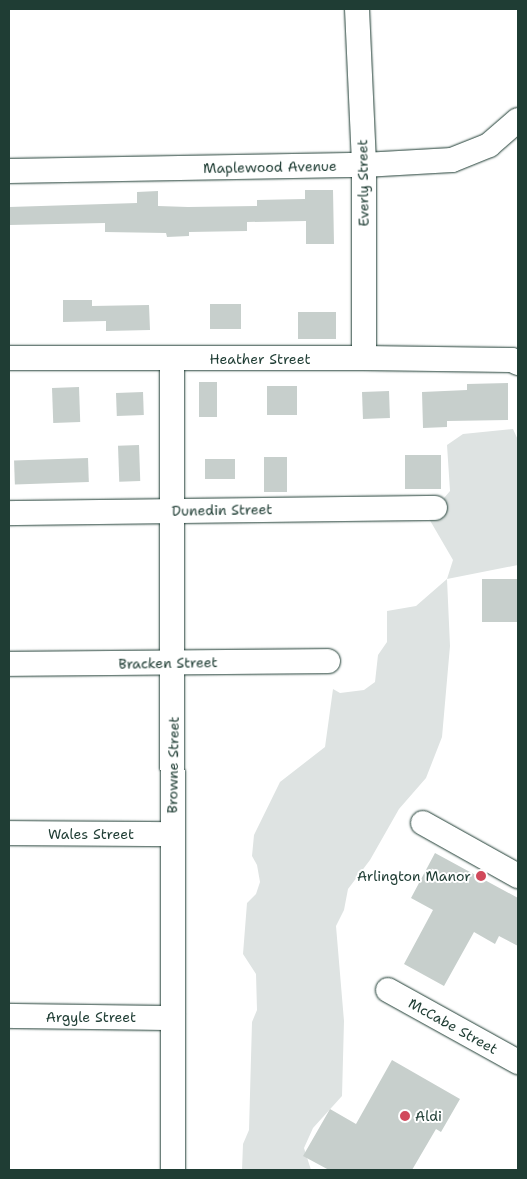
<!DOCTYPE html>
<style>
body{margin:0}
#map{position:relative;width:527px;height:1179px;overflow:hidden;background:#fff;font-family:"Shantell Sans",sans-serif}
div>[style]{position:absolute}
.green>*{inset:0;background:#dee3e2}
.building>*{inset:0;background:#c7cfcc;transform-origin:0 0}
.roads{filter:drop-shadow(0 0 1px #1f3d34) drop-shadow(0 0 1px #1f3d34)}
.minor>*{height:24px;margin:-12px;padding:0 12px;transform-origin:12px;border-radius:12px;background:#fff}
.dots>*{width:14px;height:14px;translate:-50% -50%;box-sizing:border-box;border:2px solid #fff;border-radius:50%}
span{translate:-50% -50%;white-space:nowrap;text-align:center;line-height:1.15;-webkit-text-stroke:4px #fff;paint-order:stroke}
.street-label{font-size:14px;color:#1f3d34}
.poi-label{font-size:14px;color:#1f3d34}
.right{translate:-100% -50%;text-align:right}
.left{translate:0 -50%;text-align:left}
.frame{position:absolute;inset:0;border:10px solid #1f3d34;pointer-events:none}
</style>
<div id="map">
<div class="green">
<div style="clip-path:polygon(513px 429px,518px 440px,518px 565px,447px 579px,450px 646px,442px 737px,426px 778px,399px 809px,370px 860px,348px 889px,344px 910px,336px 926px,344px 1021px,342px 1096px,313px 1128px,304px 1148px,311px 1170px,242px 1170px,243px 1144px,249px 1130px,252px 1022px,257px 1010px,256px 974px,243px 954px,247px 903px,256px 894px,260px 882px,257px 865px,252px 856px,254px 835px,280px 782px,325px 747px,333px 689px,340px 693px,364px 690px,375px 682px,378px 655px,387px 642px,387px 611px,416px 606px,447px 579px,453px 560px,428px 517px,450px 491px,447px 445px,463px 434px)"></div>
</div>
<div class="building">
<div style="clip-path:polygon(305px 190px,333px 190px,334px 244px,306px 244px,306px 221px,247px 222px,247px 231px,189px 232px,189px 236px,167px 237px,166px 233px,105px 232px,105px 223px,9px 225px,9px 207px,137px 203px,137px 192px,158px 191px,158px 206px,188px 207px,257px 206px,257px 200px,305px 199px)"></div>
<div style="clip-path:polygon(63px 300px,92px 300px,92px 306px,149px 305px,150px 330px,106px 331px,106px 321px,63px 322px)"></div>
<div style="left:241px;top:304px;width:25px;height:31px;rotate:90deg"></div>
<div style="left:298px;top:312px;width:38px;height:27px"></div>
<div style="left:199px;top:382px;width:18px;height:35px"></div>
<div style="clip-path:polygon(508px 383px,508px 420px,447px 421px,447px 427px,423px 428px,422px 392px,467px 390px,467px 384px)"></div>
<div style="left:297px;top:386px;width:29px;height:30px;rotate:90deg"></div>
<div style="left:79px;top:387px;width:35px;height:27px;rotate:88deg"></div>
<div style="left:389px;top:391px;width:27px;height:27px;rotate:88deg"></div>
<div style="left:143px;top:392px;width:23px;height:27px;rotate:88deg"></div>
<div style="left:139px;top:445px;width:36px;height:21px;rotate:88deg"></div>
<div style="left:441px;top:455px;width:34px;height:36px;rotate:90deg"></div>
<div style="left:264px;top:457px;width:23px;height:35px"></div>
<div style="left:88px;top:458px;width:24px;height:74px;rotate:88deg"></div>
<div style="left:235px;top:459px;width:20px;height:30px;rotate:90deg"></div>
<div style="left:482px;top:579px;width:36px;height:43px"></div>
<div style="clip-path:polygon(435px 853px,518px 898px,518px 946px,499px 936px,495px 944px,474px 932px,444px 986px,404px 964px,433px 910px,411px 898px)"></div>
<div style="clip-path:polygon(392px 1060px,460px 1099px,441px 1132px,436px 1129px,412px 1170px,329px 1170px,303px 1156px,330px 1109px,356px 1124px)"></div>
</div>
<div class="roads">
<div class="minor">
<div style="left:357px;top:9px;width:156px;rotate:87.4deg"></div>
<div style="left:364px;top:165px;width:193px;rotate:90deg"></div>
<div style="left:9px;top:171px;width:355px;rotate:-1deg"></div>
<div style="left:364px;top:165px;width:88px;rotate:-3.3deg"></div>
<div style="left:452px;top:160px;width:40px;rotate:-22deg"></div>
<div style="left:489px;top:145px;width:38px;rotate:-41deg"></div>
<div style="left:9px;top:358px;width:355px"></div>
<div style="left:364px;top:358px;width:148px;rotate:0.8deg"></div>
<div style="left:512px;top:360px;width:7px;rotate:27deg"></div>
<div style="left:172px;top:359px;width:811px;rotate:89.93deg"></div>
<div style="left:9px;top:513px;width:426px;rotate:-0.7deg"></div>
<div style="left:9px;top:664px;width:319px;rotate:-0.5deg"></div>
<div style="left:423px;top:823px;width:109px;rotate:29.2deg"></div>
<div style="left:9px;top:833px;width:163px;rotate:0.4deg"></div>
<div style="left:388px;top:990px;width:149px;rotate:29deg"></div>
<div style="left:9px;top:1016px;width:164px;rotate:0.7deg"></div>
</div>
</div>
<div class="dots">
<div style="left:481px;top:876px;background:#d1495b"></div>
<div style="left:405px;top:1116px;background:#d1495b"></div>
</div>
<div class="street-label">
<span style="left:270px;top:167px;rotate:-1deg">Maplewood Avenue</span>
<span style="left:363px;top:183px;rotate:-91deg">Everly Street</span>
<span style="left:260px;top:359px">Heather Street</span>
<span style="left:222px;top:510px;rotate:-1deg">Dunedin Street</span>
<span style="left:168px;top:663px;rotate:-1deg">Bracken Street</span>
<span style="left:173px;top:765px;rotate:-89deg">Browne Street</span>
<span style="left:91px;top:834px">Wales Street</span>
<span style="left:91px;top:1017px">Argyle Street</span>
<span style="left:453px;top:1026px;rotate:29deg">McCabe Street</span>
</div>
<div class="poi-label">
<span class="right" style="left:471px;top:876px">Arlington Manor</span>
<span class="left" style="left:415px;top:1116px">Aldi</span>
</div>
<div class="frame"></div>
</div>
